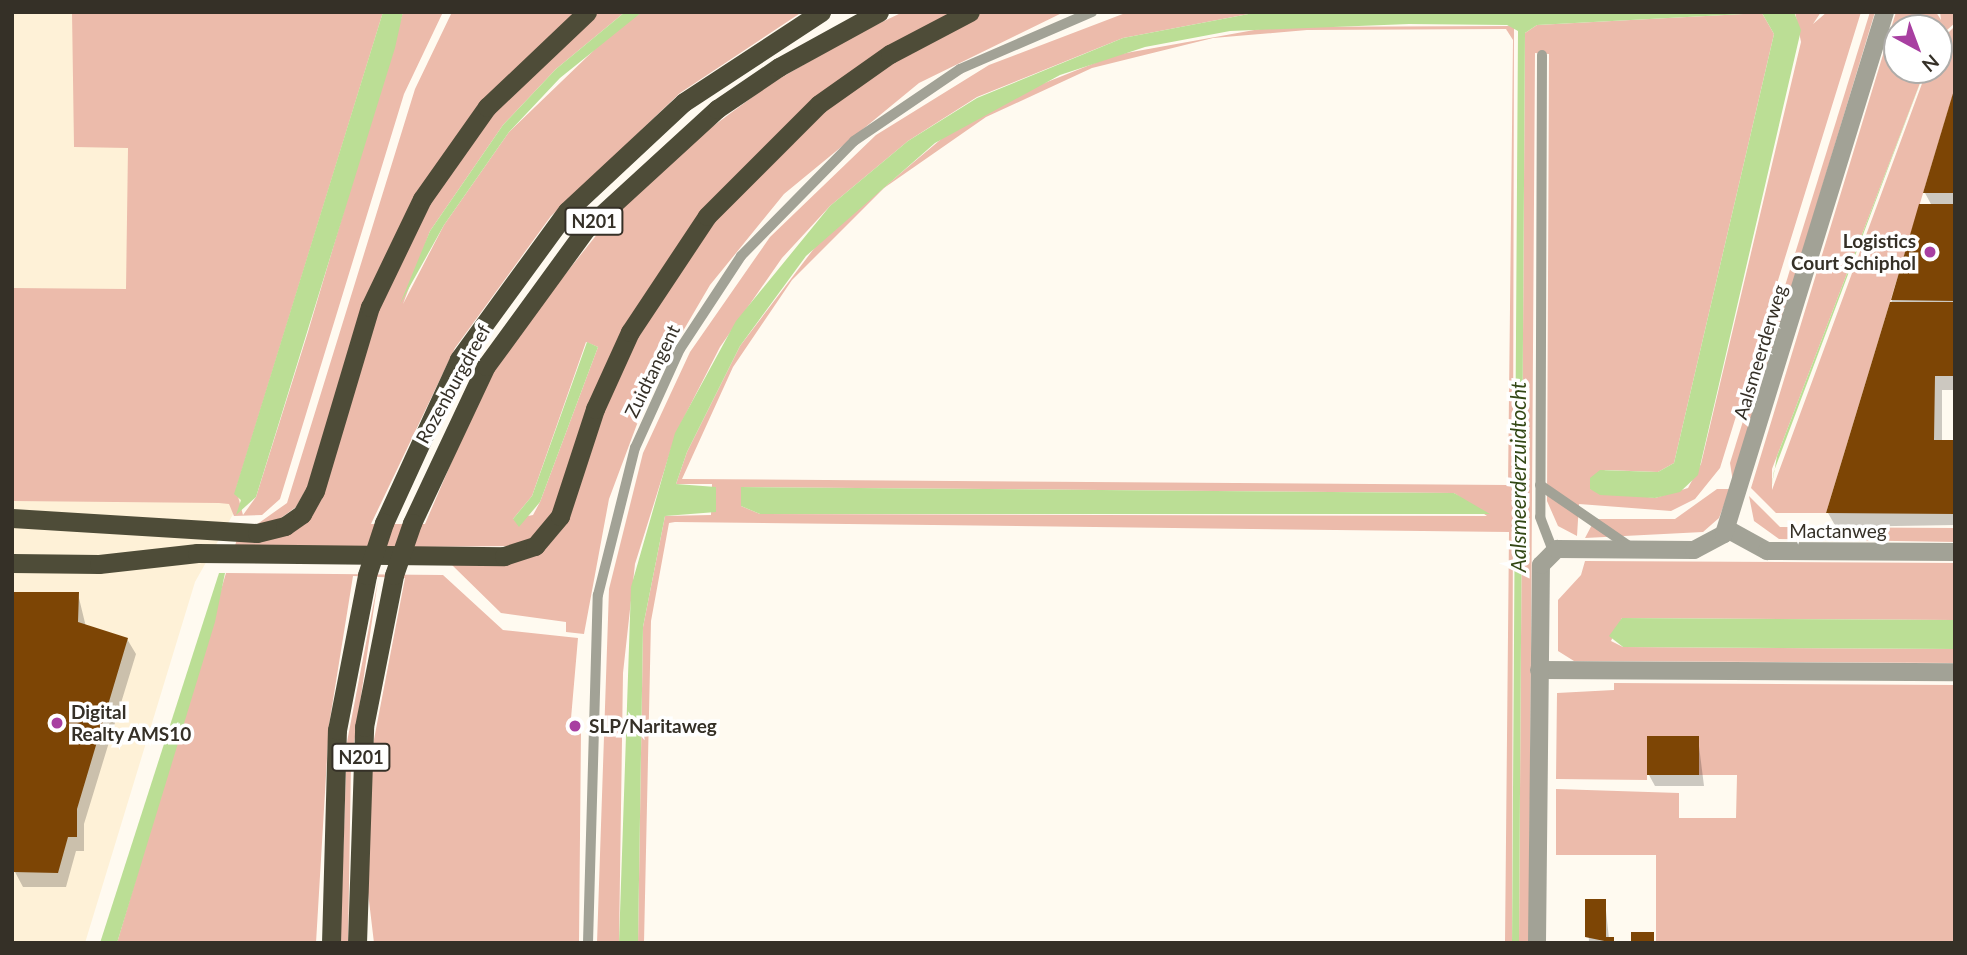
<!DOCTYPE html>
<style>
body{margin:0}
#map{position:relative;width:1967px;height:955px;overflow:hidden;background:#fffaf0;font-family:Lato,sans-serif}
div>[style]{position:absolute}
.built>*{inset:0;background:#fef1d7}
.green>*{inset:0;background:#ecbbab}
.water>*{inset:0;background:#bbde95}
.shadow>*{inset:0;background:#0003}
.building>*{inset:0;background:#7d4505;transform-origin:0 0}
.service>*{height:10px;margin:-5px;padding:0 5px;transform-origin:5px;border-radius:5px;background:#a2a296}
.minor>*{height:18px;margin:-9px;padding:0 9px;transform-origin:9px;border-radius:9px;background:#a2a296}
.trunk>*{height:19px;margin:-9.5px;padding:0 9.5px;transform-origin:9.5px;border-radius:9.5px;background:#4e4c38}
.trunk-bridge>*{height:19px;margin:-9.5px;padding:0 9.5px;transform-origin:9.5px;border-radius:9.5px;background:#4e4c38}
.dots>*{width:19px;height:19px;translate:-50% -50%;box-sizing:border-box;border:4px solid #fff;border-radius:50%}
span{translate:-50% -50%;white-space:nowrap;text-align:center;line-height:1.15;-webkit-text-stroke:7px #fff;paint-order:stroke}
.shield-label span{padding:2px 5px;background:#fff;border:2px solid;border-radius:5px;-webkit-text-stroke-width:0}
.shield-label{font-size:18px;color:#353027;font-weight:700}
.poi-label{font-size:19px;color:#353027;font-weight:700}
.right{translate:-100% -50%;text-align:right}
.left{translate:0 -50%;text-align:left}
.street-label{font-size:19px;color:#353027}
.water-label{font-size:21px;color:#334815;font-style:italic}
.frame{position:absolute;inset:0;border:14px solid #353027;pointer-events:none}
.north{position:absolute;left:1883px;top:14px;width:70px;height:70px;box-sizing:border-box;background:#fff;border:2px solid #aeaca9;border-radius:50%;rotate:139deg;font-size:19px;font-weight:700;line-height:28px;text-align:center;color:#353027}
.north::after{content:'';display:block;margin:auto;width:24px;height:32px;background:#a83fa1;clip-path:polygon(50% 0,100% 100%,50% 72%,0 100%)}
</style>
<div id="map">
<div class="built">
<div style="clip-path:polygon(12px 12px,383px 12px,241px 500px,195px 582px,85px 943px,12px 943px)"></div>
</div>
<div class="green">
<div style="clip-path:polygon(72px 12px,383px 12px,236px 489px,243px 515px,256px 497px,308px 332px,403px 12px,443px 12px,404px 94px,280px 499px,262px 515px,234px 516px,229px 504px,219px 503px,12px 501px,12px 288px,126px 289px,128px 148px,74px 147px)"></div>
<div style="clip-path:polygon(452px 12px,578px 12px,432px 173px,313px 477px,296px 507px,274px 523px,256px 525px,287px 503px,415px 89px)"></div>
<div style="clip-path:polygon(evenodd,596px 12px,625px 12px,556px 69px,503px 125px,430px 231px,403px 304px,444px 225px,509px 132px,614px 31px,642px 12px,802px 12px,680px 93px,551px 216px,455px 348px,371px 524px,425px 524px,482px 391px,516px 336px,610px 218px,678px 152px,770px 84px,859px 33px,903px 12px,957px 12px,880px 55px,686px 235px,556px 507px,535px 536px,515px 546px,234px 549px,237px 539px,289px 532px,405px 239px,468px 139px,596px 12px,586px 342px,598px 347px,540px 502px,533px 515px,513px 519px,532px 496px,586px 342px)"></div>
<div style="clip-path:polygon(982px 12px,1064px 12px,919px 83px,784px 194px,710px 285px,652px 384px,609px 499px,584px 634px,566px 632px,566px 622px,501px 613px,452px 565px,544px 549px,560px 532px,614px 378px,699px 235px,844px 92px)"></div>
<div style="clip-path:polygon(1128px 12px,1259px 12px,1123px 38px,977px 97px,908px 141px,830px 206px,782px 258px,720px 347px,676px 433px,635px 564px,623px 673px,619px 943px,597px 943px,609px 589px,643px 453px,690px 352px,770px 237px,876px 135px,989px 65px)"></div>
<div style="clip-path:polygon(1795px 12px,1821px 12px,1813px 24px,1827px 12px,1861px 12px,1720px 468px,1695px 499px,1671px 511px,1579px 504px,1577px 536px,1558px 526px,1547px 501px,1549px 54px,1535px 53px,1529px 943px,1519px 943px,1525px 33px,1537px 25px,1762px 13px,1774px 34px,1674px 463px,1658px 472px,1605px 470px,1590px 489px,1655px 498px,1688px 488px,1701px 464px,1801px 42px)"></div>
<div style="clip-path:polygon(1870px 12px,1875px 12px,1733px 482px,1730px 463px)"></div>
<div style="clip-path:polygon(1896px 12px,1936px 12px,1941px 20px,1940px 12px,1955px 12px,1955px 23px,1939px 37px,1939px 28px,1897px 28px,1897px 70px,1925px 70px,1777px 456px,1772px 469px,1772px 490px,1927px 70px,1939px 70px,1939px 42px,1955px 26px,1955px 88px,1826px 513px,1776px 513px,1751px 488px)"></div>
<div style="clip-path:polygon(evenodd,1514px 26px,1512px 943px,1505px 943px,1509px 532px,675px 522px,669px 523px,651px 621px,644px 943px,638px 943px,643px 627px,665px 516px,711px 515px,712px 484px,676px 484px,687px 452px,740px 346px,819px 242px,946px 135px,1032px 88px,1115px 55px,1271px 27px,1514px 26px,1506px 29px,1513px 40px,1508px 485px,682px 479px,733px 367px,792px 280px,884px 188px,986px 117px,1092px 68px,1213px 38px,1307px 30px,1506px 29px,1514px 26px,742px 487px,1454px 493px,1487px 516px,760px 514px,741px 506px,742px 487px)"></div>
<div style="clip-path:polygon(1717px 489px,1730px 489px,1719px 518px,1703px 532px,1585px 538px,1595px 519px,1675px 519px)"></div>
<div style="clip-path:polygon(1749px 496px,1780px 527px,1955px 528px,1955px 542px,1779px 539px,1754px 521px)"></div>
<div style="clip-path:polygon(1585px 561px,1955px 563px,1955px 620px,1622px 618px,1611px 641px,1623px 647px,1955px 649px,1955px 663px,1574px 661px,1558px 651px,1558px 600px,1581px 575px)"></div>
<div style="clip-path:polygon(226px 573px,443px 575px,503px 630px,578px 638px,570px 730px,581px 731px,579px 943px,374px 943px,367px 884px,371px 755px,405px 578px,353px 576px,329px 725px,316px 943px,117px 943px)"></div>
<div style="clip-path:polygon(378px 580px,351px 764px,348px 943px,340px 943px,347px 742px)"></div>
<div style="clip-path:polygon(1614px 683px,1955px 685px,1955px 943px,1656px 943px,1656px 855px,1556px 855px,1556px 789px,1679px 793px,1679px 818px,1736px 818px,1737px 775px,1699px 775px,1699px 737px,1647px 736px,1647px 780px,1556px 779px,1557px 693px,1614px 690px)"></div>
</div>
<div class="water">
<div style="clip-path:polygon(383px 12px,403px 12px,395px 48px,256px 497px,236px 515px,241px 500px,234px 494px)"></div>
<div style="clip-path:polygon(625px 12px,642px 12px,560px 78px,509px 132px,444px 225px,400px 304px,430px 231px,503px 125px,556px 69px)"></div>
<div style="clip-path:polygon(1259px 12px,1794px 12px,1801px 30px,1698px 475px,1680px 492px,1655px 498px,1600px 495px,1590px 489px,1590px 478px,1600px 470px,1658px 472px,1674px 463px,1774px 34px,1762px 13px,1537px 25px,1525px 33px,1519px 943px,1512px 943px,1518px 31px,1507px 25px,1409px 24px,1230px 31px,1145px 47px,1060px 75px,935px 143px,806px 256px,740px 346px,687px 452px,676px 484px,716px 487px,716px 512px,665px 516px,643px 627px,638px 943px,619px 943px,631px 587px,675px 433px,736px 321px,830px 206px,908px 141px,977px 98px,1123px 38px)"></div>
<div style="clip-path:polygon(1925px 70px,1774px 471px,1771px 490px,1777px 456px)"></div>
<div style="clip-path:polygon(587px 342px,598px 347px,540px 502px,519px 527px,513px 519px,532px 496px)"></div>
<div style="clip-path:polygon(741px 487px,1454px 493px,1490px 514px,760px 514px,741px 506px)"></div>
<div style="clip-path:polygon(219px 573px,225px 573px,215px 622px,117px 943px,100px 943px)"></div>
<div style="clip-path:polygon(1622px 618px,1955px 620px,1955px 649px,1623px 647px,1609px 636px)"></div>
</div>
<div class="shadow">
<div style="clip-path:polygon(1955px 94px,1955px 390px,1942px 390px,1942px 442px,1955px 442px,1955px 525px,1836px 527px,1828px 513px,1892px 300px,1932px 206px,1925px 193px)"></div>
<div style="clip-path:polygon(12px 593px,78px 594px,86px 627px,127px 639px,136px 654px,84px 824px,84px 851px,76px 851px,66px 887px,23px 887px,15px 872px)"></div>
<div style="clip-path:polygon(1698px 738px,1704px 786px,1655px 786px,1649px 775px)"></div>
<div style="clip-path:polygon(1587px 901px,1605px 901px,1609px 939px,1615px 943px,1589px 943px)"></div>
</div>
<div class="building">
<div style="clip-path:polygon(1954px 90px,1955px 193px,1923px 193px)"></div>
<div style="clip-path:polygon(1919px 204px,1955px 204px,1955px 301px,1891px 300px)"></div>
<div style="clip-path:polygon(1890px 302px,1955px 302px,1955px 376px,1935px 376px,1934px 440px,1955px 440px,1955px 514px,1826px 513px)"></div>
<div style="clip-path:polygon(12px 592px,79px 592px,78px 622px,128px 638px,77px 809px,77px 837px,68px 837px,58px 873px,13px 872px)"></div>
<div style="left:1647px;top:736px;width:52px;height:39px"></div>
<div style="clip-path:polygon(1585px 899px,1606px 899px,1606px 937px,1614px 937px,1614px 943px,1585px 937px)"></div>
<div style="left:1631px;top:932px;width:23px;height:11px"></div>
</div>
<div class="service">
<div style="left:1542px;top:55px;width:462px;rotate:90.2deg"></div>
<div style="left:1540px;top:517px;width:36px;rotate:69deg"></div>
<div style="left:1540px;top:485px;width:112px;rotate:34.4deg"></div>
<div style="left:588px;top:943px;width:348px;rotate:-88.4deg"></div>
<div style="left:598px;top:595px;width:152px;rotate:-75.9deg"></div>
<div style="left:635px;top:448px;width:109px;rotate:-65.6deg"></div>
<div style="left:680px;top:349px;width:111px;rotate:-56.7deg"></div>
<div style="left:741px;top:256px;width:161px;rotate:-45.5deg"></div>
<div style="left:854px;top:141px;width:128px;rotate:-34.2deg"></div>
<div style="left:960px;top:69px;width:144px;rotate:-23.4deg"></div>
</div>
<div class="minor">
<div style="left:1727px;top:529px;width:46px;rotate:28.8deg"></div>
<div style="left:1767px;top:551px;width:188px;rotate:0.3deg"></div>
<div style="left:1539px;top:670px;width:416px;rotate:0.3deg"></div>
<div style="left:1537px;top:943px;width:378px;rotate:-89.4deg"></div>
<div style="left:1541px;top:565px;width:23px;rotate:-45deg"></div>
<div style="left:1557px;top:549px;width:137px;rotate:0.4deg"></div>
<div style="left:1694px;top:550px;width:34px;rotate:-28deg"></div>
<div style="left:1724px;top:534px;width:546px;rotate:-72.86deg"></div>
</div>
<div class="trunk">
<div style="left:12px;top:518px;width:245px;rotate:3.5deg"></div>
<div style="left:257px;top:533px;width:29px;rotate:-14deg"></div>
<div style="left:285px;top:526px;width:21px;rotate:-35deg"></div>
<div style="left:302px;top:514px;width:26px;rotate:-61deg"></div>
<div style="left:315px;top:491px;width:192px;rotate:-73.4deg"></div>
<div style="left:370px;top:307px;width:120px;rotate:-64.3deg"></div>
<div style="left:422px;top:199px;width:113px;rotate:-54.8deg"></div>
<div style="left:487px;top:107px;width:138px;rotate:-43.5deg"></div>
<div style="left:384px;top:523px;width:180px;rotate:-65.4deg"></div>
<div style="left:459px;top:359px;width:183px;rotate:-53.9deg"></div>
<div style="left:567px;top:211px;width:160px;rotate:-43deg"></div>
<div style="left:684px;top:102px;width:164px;rotate:-33.3deg"></div>
<div style="left:412px;top:523px;width:174px;rotate:-64.8deg"></div>
<div style="left:486px;top:366px;width:170px;rotate:-53.9deg"></div>
<div style="left:586px;top:229px;width:178px;rotate:-42.5deg"></div>
<div style="left:717px;top:109px;width:75px;rotate:-34.1deg"></div>
<div style="left:779px;top:67px;width:114px;rotate:-28.8deg"></div>
<div style="left:12px;top:563px;width:87px;rotate:0.7deg"></div>
<div style="left:99px;top:564px;width:99px;rotate:-6.4deg"></div>
<div style="left:197px;top:553px;width:307px;rotate:0.6deg"></div>
<div style="left:504px;top:556px;width:33px;rotate:-18deg"></div>
<div style="left:535px;top:546px;width:39px;rotate:-50deg"></div>
<div style="left:560px;top:516px;width:113px;rotate:-71.9deg"></div>
<div style="left:595px;top:409px;width:85px;rotate:-65.6deg"></div>
<div style="left:630px;top:332px;width:139px;rotate:-56.4deg"></div>
<div style="left:707px;top:216px;width:158px;rotate:-45deg"></div>
<div style="left:819px;top:104px;width:87px;rotate:-35.2deg"></div>
<div style="left:890px;top:54px;width:90px;rotate:-27.7deg"></div>
<div style="left:331px;top:943px;width:213px;rotate:-88.4deg"></div>
<div style="left:337px;top:730px;width:158px;rotate:-79deg"></div>
<div style="left:357px;top:943px;width:216px;rotate:-88.1deg"></div>
<div style="left:364px;top:727px;width:155px;rotate:-78.8deg"></div>
</div>
<div class="trunk-bridge">
<div style="left:367px;top:575px;width:55px;rotate:-71.9deg"></div>
<div style="left:394px;top:575px;width:55px;rotate:-70.9deg"></div>
</div>
<div class="dots">
<div style="left:1930px;top:252px;background:#a83fa1"></div>
<div style="left:57px;top:723px;background:#a83fa1"></div>
<div style="left:575px;top:726px;background:#a83fa1"></div>
</div>
<div class="shield-label">
<span style="left:594px;top:221px">N201</span>
<span style="left:361px;top:757px">N201</span>
</div>
<div class="poi-label">
<span class="right" style="left:1916px;top:252px">Logistics<br>Court Schiphol</span>
<span class="left" style="left:71px;top:723px">Digital<br>Realty AMS10</span>
<span class="left" style="left:589px;top:726px">SLP/Naritaweg</span>
</div>
<div class="street-label">
<span style="left:1760px;top:352px;rotate:-73deg">Aalsmeerderweg</span>
<span style="left:652px;top:371px;rotate:-64deg">Zuidtangent</span>
<span style="left:453px;top:384px;rotate:-61deg">Rozenburgdreef</span>
<span style="left:1838px;top:531px">Mactanweg</span>
</div>
<div class="water-label">
<span style="left:1518px;top:477px;rotate:-90deg">Aalsmeerderzuidtocht</span>
</div>
<div class="frame"></div>
<div class="north">N</div>
</div>
